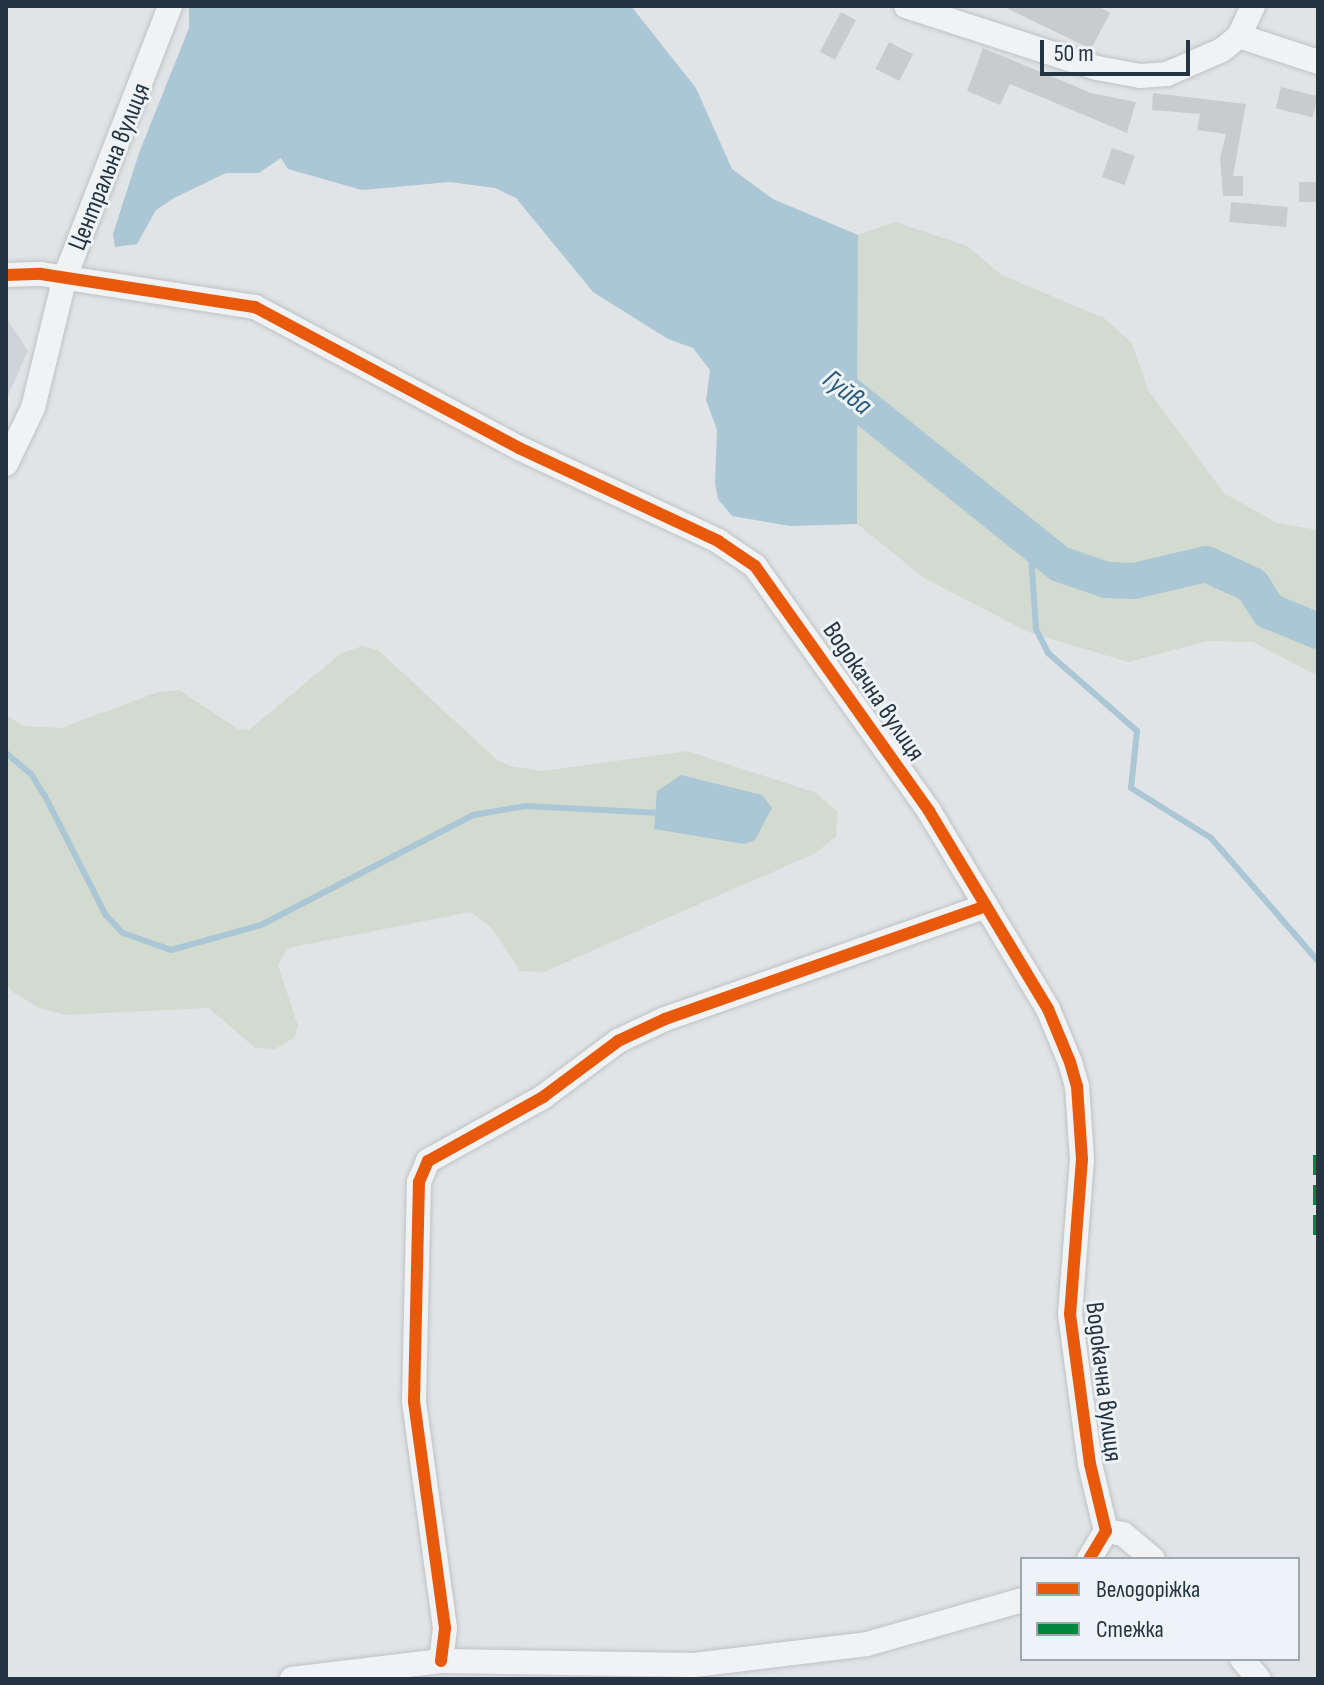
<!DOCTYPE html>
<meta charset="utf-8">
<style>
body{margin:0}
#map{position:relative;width:1324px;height:1685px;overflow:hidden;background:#e1e4e6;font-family:"Sofia Sans Condensed",sans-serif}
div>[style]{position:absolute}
.built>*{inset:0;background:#ced4da}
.green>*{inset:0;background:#d3dbd0}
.water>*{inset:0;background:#abc6d4}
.stream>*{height:6px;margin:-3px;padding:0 3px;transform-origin:3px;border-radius:3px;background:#abc6d4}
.river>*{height:36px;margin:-18px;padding:0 18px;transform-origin:18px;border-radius:18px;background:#abc6d4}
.building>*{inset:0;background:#c9cccf;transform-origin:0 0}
.roads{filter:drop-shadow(0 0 2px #bfc2c4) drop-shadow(0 0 2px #bfc2c4)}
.minor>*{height:24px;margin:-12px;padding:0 12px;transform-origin:12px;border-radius:12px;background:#f0f2f3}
.quiet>*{height:10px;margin-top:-5px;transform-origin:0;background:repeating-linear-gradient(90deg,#00873e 0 20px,transparent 0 30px)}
.cycleway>*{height:12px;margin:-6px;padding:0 6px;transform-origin:6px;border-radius:6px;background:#e8590c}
span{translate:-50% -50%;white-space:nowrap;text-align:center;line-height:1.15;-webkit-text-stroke:6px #edf3f6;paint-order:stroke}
.street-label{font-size:26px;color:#253442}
.water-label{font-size:28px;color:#2b5a7a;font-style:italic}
.frame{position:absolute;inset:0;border:8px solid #253442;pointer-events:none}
.legend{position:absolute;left:1020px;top:1557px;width:280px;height:104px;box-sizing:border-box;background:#edf3f6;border:2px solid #9da7ae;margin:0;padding:10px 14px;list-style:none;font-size:24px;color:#253442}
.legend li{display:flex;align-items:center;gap:16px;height:40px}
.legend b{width:40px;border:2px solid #9da7ae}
.scale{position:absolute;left:1040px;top:40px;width:150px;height:36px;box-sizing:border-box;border:4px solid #253442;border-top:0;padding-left:10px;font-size:24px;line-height:28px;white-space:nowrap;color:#253442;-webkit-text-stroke:6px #edf3f6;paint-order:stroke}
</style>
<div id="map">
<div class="built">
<div style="clip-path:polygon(6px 318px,28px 351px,6px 400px)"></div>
</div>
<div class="green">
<div style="clip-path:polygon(895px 222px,967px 246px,1002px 275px,1104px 318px,1132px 343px,1148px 390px,1224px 493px,1277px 523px,1318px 530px,1318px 676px,1253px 642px,1207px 641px,1128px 662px,1028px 632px,924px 578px,857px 524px,858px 235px)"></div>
<div style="clip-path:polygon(362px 646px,378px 650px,496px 759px,510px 766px,542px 771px,688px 751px,816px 793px,838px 812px,836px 837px,814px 854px,544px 972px,520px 971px,491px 927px,470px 912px,288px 948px,278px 965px,298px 1026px,294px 1038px,275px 1049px,255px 1048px,209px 1008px,66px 1015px,39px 1008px,13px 992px,6px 984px,6px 715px,24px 726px,61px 728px,158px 692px,179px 690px,238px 729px,249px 730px,340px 654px)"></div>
</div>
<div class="water">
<div style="clip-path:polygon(189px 6px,631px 6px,696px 88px,732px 169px,773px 199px,858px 235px,857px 524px,790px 526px,732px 516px,718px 499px,715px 483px,717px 430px,706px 400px,710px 370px,693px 348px,668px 339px,593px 292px,516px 198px,495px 188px,450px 182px,362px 190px,288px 169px,281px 158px,259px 173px,226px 173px,174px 198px,156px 210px,137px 244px,115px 247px,113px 234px,139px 153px,189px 28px)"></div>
<div style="clip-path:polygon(681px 775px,762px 795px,772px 808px,755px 840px,744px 844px,654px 829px,657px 791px)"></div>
</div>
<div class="stream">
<div style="left:1030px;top:540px;width:89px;rotate:86.1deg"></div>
<div style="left:1036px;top:629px;width:27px;rotate:63deg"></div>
<div style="left:1048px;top:653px;width:118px;rotate:41.2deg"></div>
<div style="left:1137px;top:731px;width:57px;rotate:96deg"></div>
<div style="left:1131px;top:788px;width:94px;rotate:32deg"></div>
<div style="left:1211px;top:838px;width:163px;rotate:49deg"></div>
<div style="left:6px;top:753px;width:33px;rotate:40deg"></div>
<div style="left:31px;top:774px;width:26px;rotate:58deg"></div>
<div style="left:45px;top:796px;width:132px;rotate:63deg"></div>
<div style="left:105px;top:914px;width:26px;rotate:47deg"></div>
<div style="left:123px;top:933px;width:51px;rotate:19.5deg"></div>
<div style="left:171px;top:950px;width:93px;rotate:-15.5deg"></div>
<div style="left:261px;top:925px;width:239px;rotate:-27.4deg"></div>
<div style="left:473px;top:815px;width:54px;rotate:-9.6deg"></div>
<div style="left:526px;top:806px;width:134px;rotate:3deg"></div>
</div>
<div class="river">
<div style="left:820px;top:372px;width:307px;rotate:38.7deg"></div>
<div style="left:1060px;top:564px;width:49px;rotate:19.2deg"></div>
<div style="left:1106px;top:580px;width:28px;rotate:2deg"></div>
<div style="left:1134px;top:581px;width:74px;rotate:-13.3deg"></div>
<div style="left:1206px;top:564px;width:51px;rotate:24.5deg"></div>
<div style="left:1252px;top:585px;width:31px;rotate:57deg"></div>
<div style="left:1269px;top:611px;width:53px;rotate:22.2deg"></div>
</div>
<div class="building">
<div style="clip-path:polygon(1002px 6px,1098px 6px,1110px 13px,1091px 49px)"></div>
<div style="left:841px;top:12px;width:17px;height:45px;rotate:28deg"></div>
<div style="left:889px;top:42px;width:27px;height:30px;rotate:27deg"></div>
<div style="clip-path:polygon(983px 48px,1091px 93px,1136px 102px,1127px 133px,1010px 84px,1000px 105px,967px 91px)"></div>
<div style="left:1281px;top:87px;width:38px;height:22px;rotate:14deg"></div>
<div style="clip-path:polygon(1153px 93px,1246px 104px,1233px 176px,1243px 176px,1243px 196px,1223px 196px,1220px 158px,1226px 134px,1197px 130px,1200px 114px,1152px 110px)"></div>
<div style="left:1112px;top:148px;width:24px;height:31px;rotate:19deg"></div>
<div style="left:1299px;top:182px;width:19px;height:20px"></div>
<div style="left:1231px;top:202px;width:57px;height:20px;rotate:5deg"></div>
</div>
<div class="roads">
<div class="minor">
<div style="left:906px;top:6px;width:201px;rotate:18deg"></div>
<div style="left:1097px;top:68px;width:44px;rotate:10.5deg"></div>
<div style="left:1140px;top:76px;width:27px;rotate:-4deg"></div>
<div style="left:1167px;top:74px;width:60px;rotate:-23.6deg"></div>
<div style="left:1222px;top:50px;width:22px;rotate:-39deg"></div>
<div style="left:1239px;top:36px;width:33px;rotate:-65deg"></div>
<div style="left:1239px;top:36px;width:83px;rotate:18.2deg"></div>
<div style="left:6px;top:275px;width:35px;rotate:-2deg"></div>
<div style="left:41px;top:274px;width:217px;rotate:8.8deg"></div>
<div style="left:255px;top:307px;width:299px;rotate:28.1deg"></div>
<div style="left:519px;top:448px;width:220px;rotate:25deg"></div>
<div style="left:718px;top:541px;width:45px;rotate:34deg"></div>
<div style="left:755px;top:566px;width:301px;rotate:54.6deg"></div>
<div style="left:929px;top:811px;width:231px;rotate:59deg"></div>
<div style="left:1048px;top:1009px;width:57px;rotate:67.5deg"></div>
<div style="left:1070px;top:1062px;width:25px;rotate:74deg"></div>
<div style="left:1077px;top:1086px;width:73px;rotate:86.1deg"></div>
<div style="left:1082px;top:1159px;width:155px;rotate:94.4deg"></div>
<div style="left:1070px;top:1314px;width:151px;rotate:82.4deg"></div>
<div style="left:1090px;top:1464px;width:69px;rotate:76.6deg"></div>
<div style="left:1106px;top:1531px;width:33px;rotate:121deg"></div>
<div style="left:6px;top:464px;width:62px;rotate:-64.3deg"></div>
<div style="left:33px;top:408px;width:135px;rotate:-76.3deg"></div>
<div style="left:65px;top:277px;width:291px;rotate:-68.8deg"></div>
<div style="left:1106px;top:1531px;width:17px;rotate:10deg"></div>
<div style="left:1123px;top:1534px;width:39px;rotate:40deg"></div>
<div style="left:1242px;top:1659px;width:26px;rotate:50deg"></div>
<div style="left:441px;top:1661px;width:33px;rotate:-83deg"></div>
<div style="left:445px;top:1628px;width:229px;rotate:-97.8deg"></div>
<div style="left:414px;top:1401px;width:219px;rotate:-88.7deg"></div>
<div style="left:419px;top:1182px;width:23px;rotate:-67deg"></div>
<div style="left:428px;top:1161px;width:132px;rotate:-29.1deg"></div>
<div style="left:543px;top:1097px;width:94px;rotate:-36.7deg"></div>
<div style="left:618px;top:1041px;width:52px;rotate:-25.1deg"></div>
<div style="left:665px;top:1019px;width:340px;rotate:-19.4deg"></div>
<div style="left:292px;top:1679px;width:150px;rotate:-6.9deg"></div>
<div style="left:441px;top:1661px;width:253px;rotate:0.9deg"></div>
<div style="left:694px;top:1665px;width:174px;rotate:-6.9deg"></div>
<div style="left:867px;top:1644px;width:161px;rotate:-15.8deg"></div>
</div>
</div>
<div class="quiet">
<div style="left:1318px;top:1155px;width:81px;rotate:90deg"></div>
</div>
<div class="cycleway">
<div style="left:6px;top:275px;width:35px;rotate:-2deg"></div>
<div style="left:41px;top:274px;width:217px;rotate:8.8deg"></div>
<div style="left:255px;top:307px;width:299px;rotate:28.1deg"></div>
<div style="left:519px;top:448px;width:220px;rotate:25deg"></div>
<div style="left:718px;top:541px;width:45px;rotate:34deg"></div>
<div style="left:755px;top:566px;width:301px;rotate:54.6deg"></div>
<div style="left:929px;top:811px;width:231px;rotate:59deg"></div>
<div style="left:1048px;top:1009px;width:57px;rotate:67.5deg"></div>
<div style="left:1070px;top:1062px;width:25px;rotate:74deg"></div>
<div style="left:1077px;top:1086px;width:73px;rotate:86.1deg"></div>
<div style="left:1082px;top:1159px;width:155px;rotate:94.4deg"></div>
<div style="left:1070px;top:1314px;width:151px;rotate:82.4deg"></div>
<div style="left:1090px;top:1464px;width:69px;rotate:76.6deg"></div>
<div style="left:1106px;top:1531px;width:33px;rotate:121deg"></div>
<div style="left:441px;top:1661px;width:33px;rotate:-83deg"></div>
<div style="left:445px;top:1628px;width:229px;rotate:-97.8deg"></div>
<div style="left:414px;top:1401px;width:219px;rotate:-88.7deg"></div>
<div style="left:419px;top:1182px;width:23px;rotate:-67deg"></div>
<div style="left:428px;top:1161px;width:132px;rotate:-29.1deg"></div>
<div style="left:543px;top:1097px;width:94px;rotate:-36.7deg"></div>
<div style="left:618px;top:1041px;width:52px;rotate:-25.1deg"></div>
<div style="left:665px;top:1019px;width:340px;rotate:-19.4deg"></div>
</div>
<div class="street-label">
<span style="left:110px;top:167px;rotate:-68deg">Центральна вулиця</span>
<span style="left:873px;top:692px;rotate:56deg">Водокачна вулиця</span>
<span style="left:1103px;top:1382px;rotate:83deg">Водокачна вулиця</span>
</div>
<div class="water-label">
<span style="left:847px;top:393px;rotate:39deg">Гуйва</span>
</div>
<div class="frame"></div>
<ul class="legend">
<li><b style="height:10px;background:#e8590c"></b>Велодоріжка</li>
<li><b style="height:10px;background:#00873e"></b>Стежка</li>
</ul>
<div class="scale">50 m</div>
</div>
